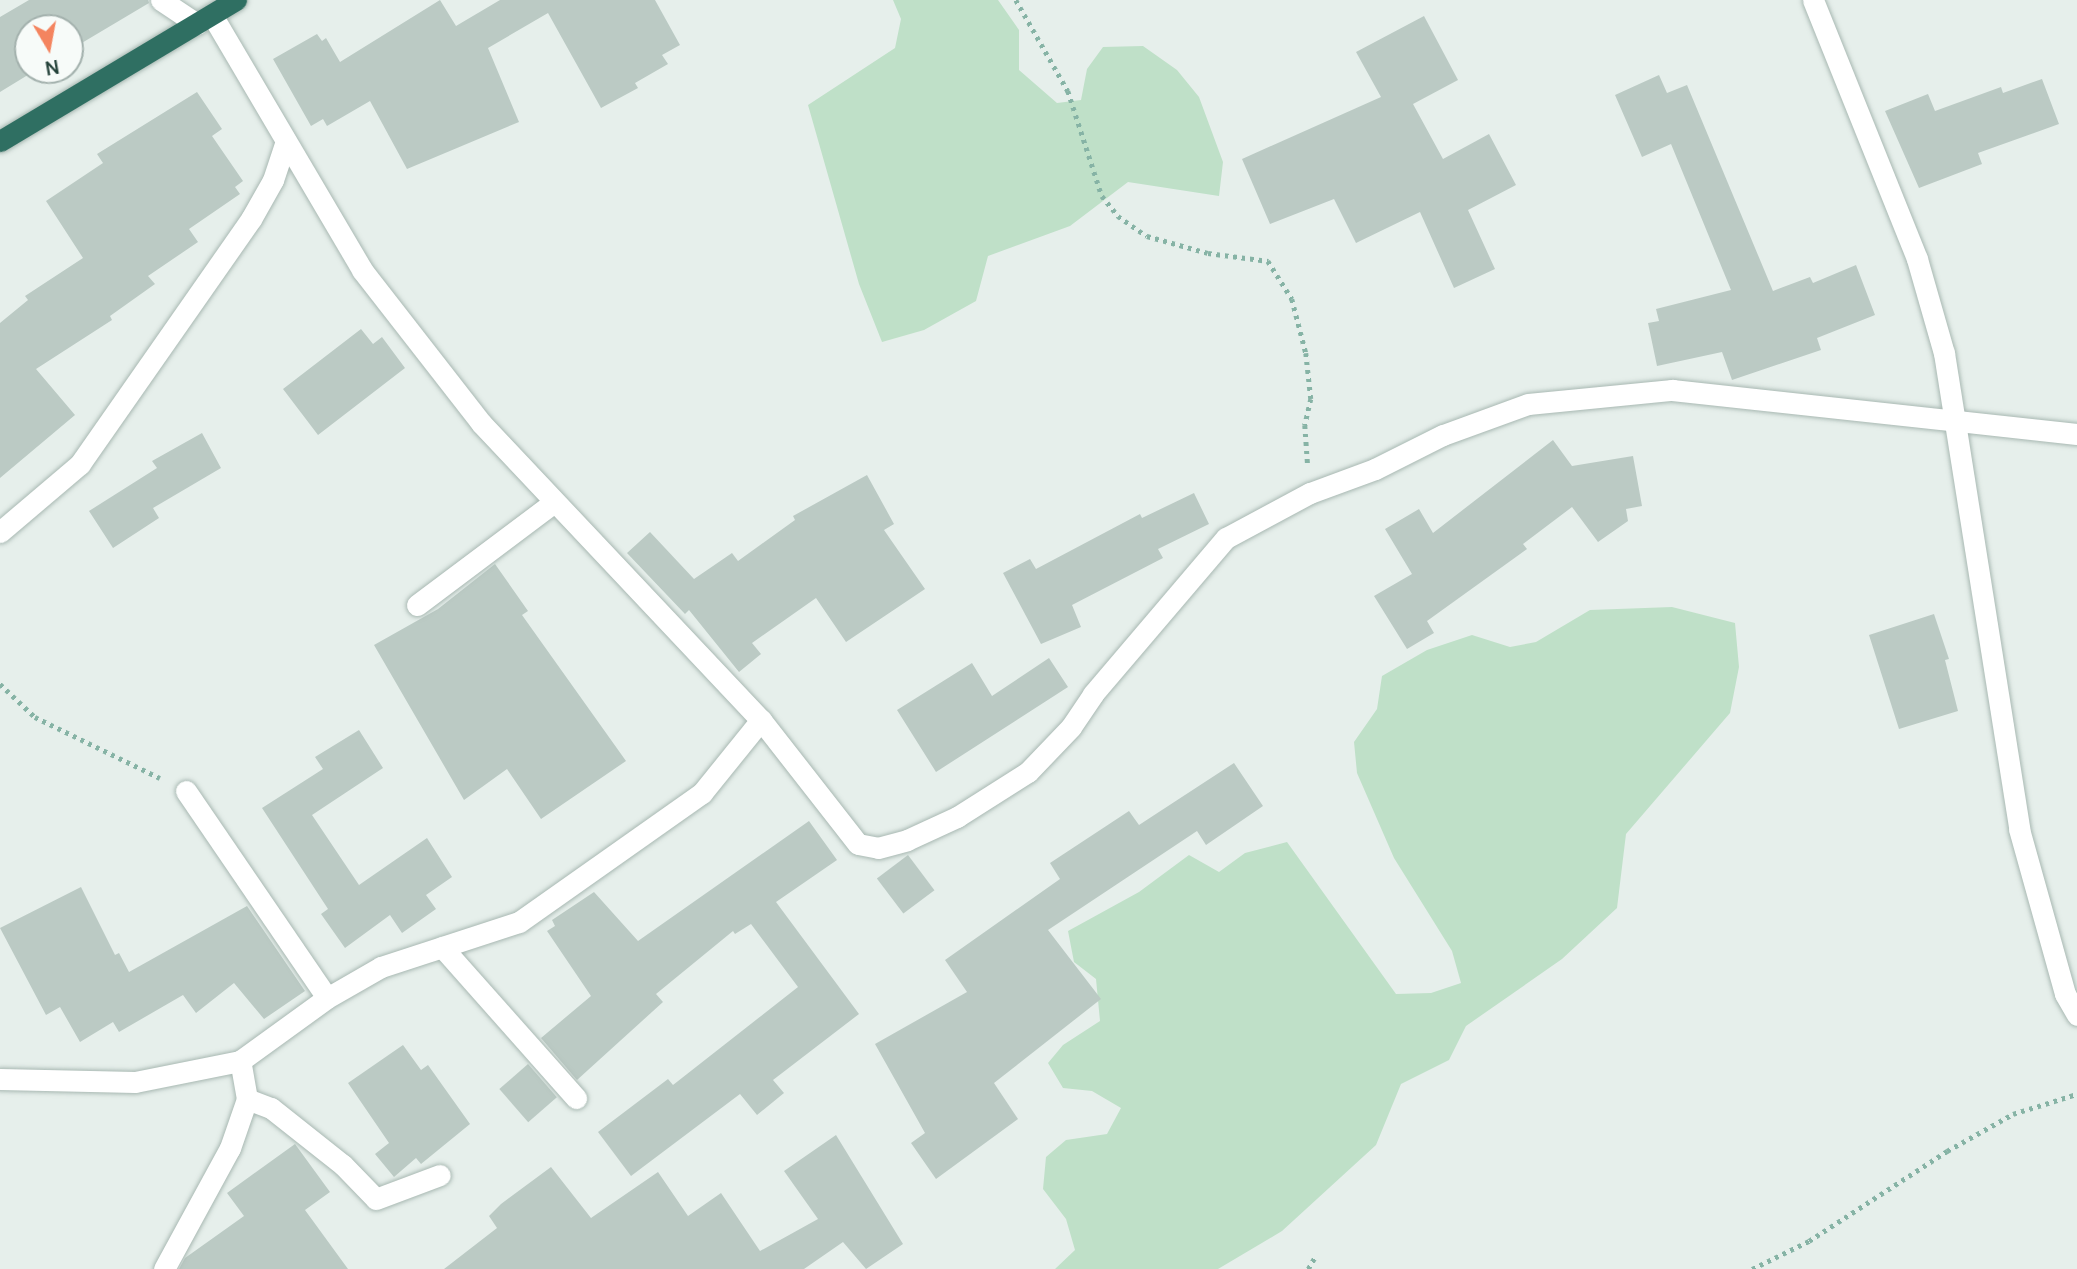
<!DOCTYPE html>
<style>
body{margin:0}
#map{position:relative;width:2077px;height:1269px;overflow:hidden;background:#e6efeb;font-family:Manrope,sans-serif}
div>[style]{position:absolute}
.green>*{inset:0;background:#bfe0c8}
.building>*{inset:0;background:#bbcac4;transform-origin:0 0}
.path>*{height:4.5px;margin-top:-2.25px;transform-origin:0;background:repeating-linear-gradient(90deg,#86b3a5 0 3.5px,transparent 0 8.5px)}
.roads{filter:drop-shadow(0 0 2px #a8b8b2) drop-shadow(0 0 2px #a8b8b2)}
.minor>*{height:21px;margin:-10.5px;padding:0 10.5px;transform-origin:10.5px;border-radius:10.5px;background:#fff}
.highway>*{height:21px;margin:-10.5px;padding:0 10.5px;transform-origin:10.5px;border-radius:10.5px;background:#2f6f62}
span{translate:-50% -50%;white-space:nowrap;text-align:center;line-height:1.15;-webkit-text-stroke:7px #f7fbf9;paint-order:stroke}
.north{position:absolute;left:14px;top:14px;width:70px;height:70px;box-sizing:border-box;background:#f7fbf9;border:2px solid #a3b1ad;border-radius:50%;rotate:170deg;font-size:19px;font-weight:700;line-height:28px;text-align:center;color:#24423a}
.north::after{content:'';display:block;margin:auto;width:24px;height:32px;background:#f4845f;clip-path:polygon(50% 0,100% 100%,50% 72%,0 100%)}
</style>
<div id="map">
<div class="green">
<div style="clip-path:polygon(893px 0,998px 0,1019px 30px,1019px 70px,1057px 103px,1081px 100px,1087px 69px,1103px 47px,1143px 46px,1177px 70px,1199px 97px,1223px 162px,1219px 196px,1128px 182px,1070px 226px,988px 256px,976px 301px,924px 330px,882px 342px,859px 284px,808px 105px,895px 48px,901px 19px)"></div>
<div style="clip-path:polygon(1672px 607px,1735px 623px,1739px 667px,1730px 713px,1626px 834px,1617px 908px,1562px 959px,1466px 1026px,1449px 1060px,1401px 1084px,1376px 1145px,1282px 1231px,1218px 1269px,1055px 1269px,1075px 1250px,1066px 1219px,1043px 1189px,1046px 1157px,1066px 1140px,1107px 1134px,1121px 1108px,1092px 1091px,1063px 1088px,1048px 1063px,1063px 1045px,1100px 1021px,1096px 979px,1074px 962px,1068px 931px,1139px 892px,1189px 855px,1219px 872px,1245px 853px,1287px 842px,1396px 994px,1431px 993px,1461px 983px,1452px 951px,1394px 858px,1357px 773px,1354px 742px,1377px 709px,1382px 676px,1427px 650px,1472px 635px,1510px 647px,1536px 642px,1590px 610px)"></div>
</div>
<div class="building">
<div style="clip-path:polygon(29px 0,148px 0,149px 3px,70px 50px,70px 28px,28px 28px,28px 70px,36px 70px,0 92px,0 17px)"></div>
<div style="clip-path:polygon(440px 0,456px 26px,500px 0,655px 0,680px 45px,662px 55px,668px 64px,635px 83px,638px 88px,601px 108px,548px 13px,488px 48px,519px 122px,407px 169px,370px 101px,327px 126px,323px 119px,311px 126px,273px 59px,317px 34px,322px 41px,326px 38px,340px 62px)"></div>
<div style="clip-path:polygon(1424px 16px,1458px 80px,1413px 104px,1443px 159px,1489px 134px,1516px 185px,1468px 210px,1495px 269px,1454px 288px,1420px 212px,1356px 243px,1334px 199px,1270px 224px,1242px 159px,1381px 97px,1356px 52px)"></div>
<div style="clip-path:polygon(1659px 75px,1667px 93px,1687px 85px,1773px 291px,1810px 277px,1813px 283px,1856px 265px,1875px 315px,1817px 338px,1821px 350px,1732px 380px,1722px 352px,1657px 366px,1648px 323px,1659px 321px,1656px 309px,1731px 290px,1671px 144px,1642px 157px,1615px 95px)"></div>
<div style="clip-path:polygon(2042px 79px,2059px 124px,1978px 153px,1982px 164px,1919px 188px,1885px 111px,1928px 94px,1935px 111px,2001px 87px,2003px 93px)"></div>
<div style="clip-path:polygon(197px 92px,222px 129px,212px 136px,243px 181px,235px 187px,240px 194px,189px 229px,198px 242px,148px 276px,155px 284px,110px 316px,112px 320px,36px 369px,75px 415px,0 478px,0 323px,28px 300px,25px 296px,83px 258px,46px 201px,103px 163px,97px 154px)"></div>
<div style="clip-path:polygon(361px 329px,373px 344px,382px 337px,405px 368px,318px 435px,283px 389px)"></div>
<div style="clip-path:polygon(202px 433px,221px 468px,153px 508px,159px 518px,113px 548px,89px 511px,157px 468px,152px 461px)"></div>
<div style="clip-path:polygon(1553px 440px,1572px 466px,1633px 456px,1642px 506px,1626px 509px,1628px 521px,1598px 542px,1572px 507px,1523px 544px,1527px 549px,1427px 621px,1434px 633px,1407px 649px,1374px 596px,1412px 574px,1385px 529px,1419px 509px,1433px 533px)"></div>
<div style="clip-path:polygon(867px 475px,894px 524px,884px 530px,925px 589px,846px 642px,816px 598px,752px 643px,761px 654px,739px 672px,689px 610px,685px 614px,627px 553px,650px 532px,694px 579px,732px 553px,738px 561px,795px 520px,793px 516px)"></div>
<div style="clip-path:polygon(1194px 493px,1209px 524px,1158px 549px,1163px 558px,1072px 605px,1081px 627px,1041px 644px,1003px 573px,1030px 559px,1036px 569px,1140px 514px,1142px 518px)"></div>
<div style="clip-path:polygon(495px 564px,528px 611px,522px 615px,626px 761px,541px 819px,507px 769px,464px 800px,374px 645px,438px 609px)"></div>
<div style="clip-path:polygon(1934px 614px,1949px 659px,1945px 660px,1958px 711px,1899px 729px,1869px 635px)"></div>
<div style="clip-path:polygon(1049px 658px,1068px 687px,936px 772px,897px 710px,972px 663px,992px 696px)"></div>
<div style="clip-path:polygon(359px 730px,383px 768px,312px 815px,359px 885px,427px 838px,452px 877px,426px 895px,436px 909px,402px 933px,390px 915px,345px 948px,321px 914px,328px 909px,262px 808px,323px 769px,315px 757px)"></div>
<div style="clip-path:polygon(1234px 763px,1263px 806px,1206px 845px,1197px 831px,1048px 930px,1101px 999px,994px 1083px,1018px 1119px,936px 1179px,911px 1143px,925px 1133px,875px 1044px,967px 992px,945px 960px,1060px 879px,1050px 863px,1129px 811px,1139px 825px)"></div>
<div style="clip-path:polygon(809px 821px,837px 860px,776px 902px,859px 1014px,773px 1080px,784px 1093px,757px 1115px,740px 1094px,631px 1176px,598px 1132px,668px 1079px,673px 1085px,798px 987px,751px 924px,735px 934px,733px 931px,656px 994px,663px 1002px,577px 1080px,541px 1038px,591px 996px,547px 931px,555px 926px,552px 920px,594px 892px,638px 941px)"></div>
<div style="left:908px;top:855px;width:44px;height:39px;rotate:53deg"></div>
<div style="clip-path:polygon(81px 887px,115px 955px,119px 953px,129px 972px,247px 906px,305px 991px,264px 1019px,234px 983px,196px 1013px,183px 995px,119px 1032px,113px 1022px,80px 1042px,60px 1007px,46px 1015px,0 928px)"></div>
<div style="clip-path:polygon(403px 1045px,421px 1070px,428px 1065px,470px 1124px,421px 1164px,416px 1158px,394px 1177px,375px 1154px,389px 1143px,348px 1083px)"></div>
<div style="left:528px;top:1064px;width:44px;height:38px;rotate:49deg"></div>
<div style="clip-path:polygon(836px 1135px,903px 1244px,866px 1269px,843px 1242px,804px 1269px,444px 1269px,497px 1228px,489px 1216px,501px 1204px,551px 1167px,591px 1218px,658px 1172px,688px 1216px,721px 1193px,760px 1251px,818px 1219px,784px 1171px)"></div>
<div style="clip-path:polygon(295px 1144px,330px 1192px,305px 1210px,348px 1269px,179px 1269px,185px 1258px,244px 1216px,227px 1193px)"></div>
</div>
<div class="path">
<div style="left:1016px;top:0;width:105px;rotate:60.3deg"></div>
<div style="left:1068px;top:91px;width:110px;rotate:72.1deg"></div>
<div style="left:1102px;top:196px;width:26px;rotate:51deg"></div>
<div style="left:1118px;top:216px;width:35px;rotate:35deg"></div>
<div style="left:1147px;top:236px;width:63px;rotate:15.6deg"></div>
<div style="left:1208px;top:253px;width:61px;rotate:7.6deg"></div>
<div style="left:1268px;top:261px;width:45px;rotate:57.7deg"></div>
<div style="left:1292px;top:299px;width:56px;rotate:75.5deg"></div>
<div style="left:1306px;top:353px;width:46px;rotate:83.8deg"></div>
<div style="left:1311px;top:399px;width:27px;rotate:103deg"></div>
<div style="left:1305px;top:425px;width:39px;rotate:86deg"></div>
<div style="left:0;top:684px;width:48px;rotate:43.3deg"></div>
<div style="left:35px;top:717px;width:139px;rotate:26deg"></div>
<div style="left:1308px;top:1269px;width:14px;rotate:-60deg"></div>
<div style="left:1752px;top:1269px;width:64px;rotate:-26.2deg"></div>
<div style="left:1809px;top:1241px;width:165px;rotate:-33.1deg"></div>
<div style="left:1947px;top:1151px;width:76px;rotate:-29.3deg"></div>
<div style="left:2013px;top:1114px;width:67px;rotate:-17.4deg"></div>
</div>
<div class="roads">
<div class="minor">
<div style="left:161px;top:0;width:43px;rotate:33.7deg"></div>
<div style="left:1813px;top:0;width:279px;rotate:68.1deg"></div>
<div style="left:1917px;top:259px;width:98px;rotate:74deg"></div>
<div style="left:1944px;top:353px;width:482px;rotate:81deg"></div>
<div style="left:2019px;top:829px;width:171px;rotate:74.4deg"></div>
<div style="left:2065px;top:994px;width:24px;rotate:60deg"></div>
<div style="left:212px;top:15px;width:296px;rotate:59.5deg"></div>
<div style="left:362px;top:270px;width:194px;rotate:52.1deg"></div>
<div style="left:481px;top:423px;width:408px;rotate:46.7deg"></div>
<div style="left:761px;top:720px;width:157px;rotate:52deg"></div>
<div style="left:858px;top:844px;width:20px;rotate:11deg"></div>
<div style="left:878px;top:848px;width:30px;rotate:-15deg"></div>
<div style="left:907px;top:840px;width:55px;rotate:-24.7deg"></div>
<div style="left:957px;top:817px;width:84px;rotate:-32.4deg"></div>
<div style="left:1028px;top:772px;width:62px;rotate:-46.3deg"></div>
<div style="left:1071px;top:727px;width:40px;rotate:-56deg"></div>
<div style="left:1093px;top:694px;width:205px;rotate:-49.6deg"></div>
<div style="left:1226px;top:538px;width:95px;rotate:-28.2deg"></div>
<div style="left:1310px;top:493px;width:69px;rotate:-20.3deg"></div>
<div style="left:1375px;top:469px;width:76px;rotate:-26.6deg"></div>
<div style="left:1443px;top:435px;width:90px;rotate:-20deg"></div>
<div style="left:1528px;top:404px;width:145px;rotate:-5.6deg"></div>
<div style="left:1672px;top:390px;width:407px;rotate:6.2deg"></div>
<div style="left:0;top:532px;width:105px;rotate:-40.4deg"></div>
<div style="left:80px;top:464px;width:299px;rotate:-55.1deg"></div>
<div style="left:251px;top:219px;width:45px;rotate:-60.6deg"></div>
<div style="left:273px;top:180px;width:41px;rotate:-71.6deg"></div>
<div style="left:417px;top:605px;width:171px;rotate:-36.9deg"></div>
<div style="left:186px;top:791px;width:250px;rotate:55.7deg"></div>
<div style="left:442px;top:947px;width:202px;rotate:48.4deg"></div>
<div style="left:0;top:1079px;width:135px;rotate:1.3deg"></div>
<div style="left:135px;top:1082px;width:107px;rotate:-11.3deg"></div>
<div style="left:240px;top:1061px;width:107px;rotate:-35.9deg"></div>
<div style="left:327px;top:998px;width:62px;rotate:-29.9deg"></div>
<div style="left:381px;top:967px;width:145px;rotate:-18.1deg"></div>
<div style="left:519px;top:922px;width:224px;rotate:-35.2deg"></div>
<div style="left:702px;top:793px;width:94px;rotate:-51.1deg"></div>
<div style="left:247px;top:1099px;width:26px;rotate:21deg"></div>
<div style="left:271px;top:1108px;width:92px;rotate:38.4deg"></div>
<div style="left:343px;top:1165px;width:47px;rotate:45.9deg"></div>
<div style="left:376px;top:1199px;width:68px;rotate:-20.6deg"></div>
<div style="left:164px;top:1269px;width:138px;rotate:-61.4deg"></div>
<div style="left:230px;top:1148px;width:52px;rotate:-70.9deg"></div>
<div style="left:247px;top:1099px;width:39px;rotate:-100deg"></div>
</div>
<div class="highway">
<div style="left:0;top:141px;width:275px;rotate:-30.9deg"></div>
</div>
</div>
<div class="north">N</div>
</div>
